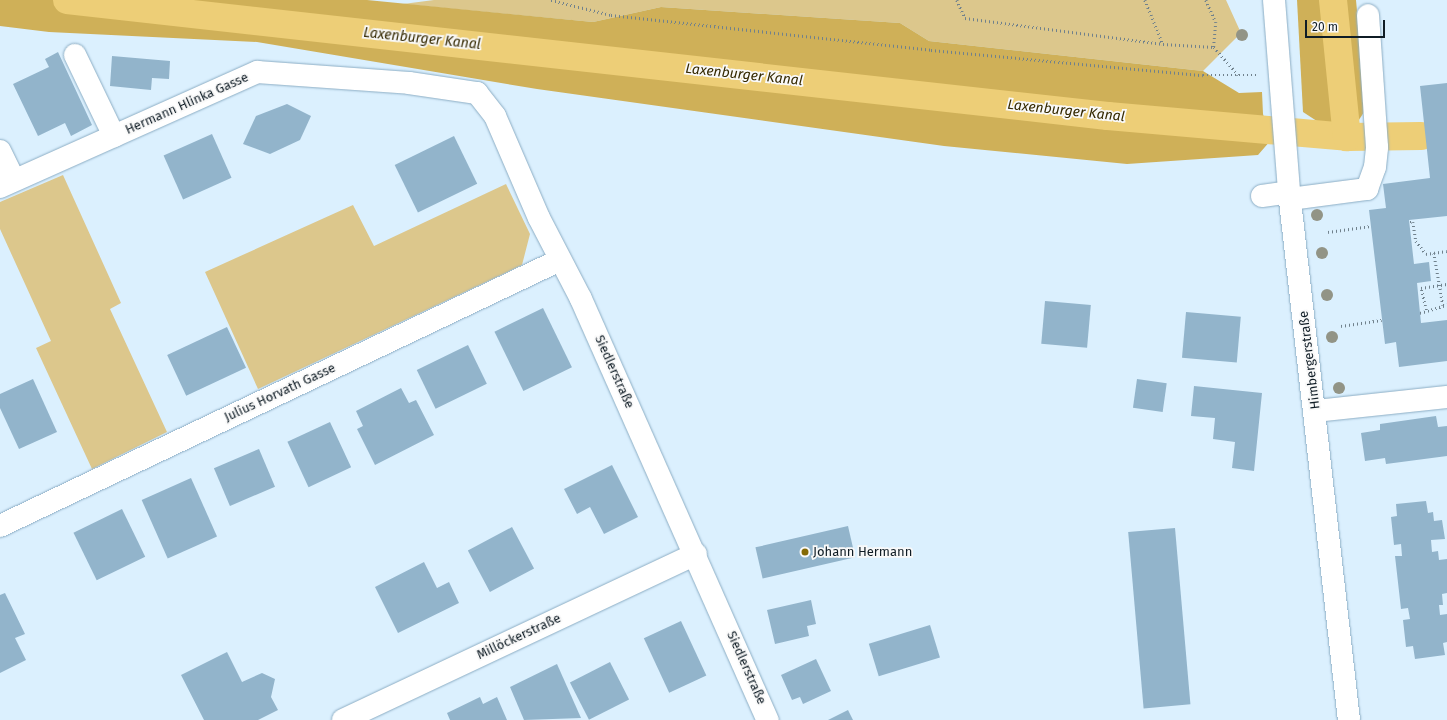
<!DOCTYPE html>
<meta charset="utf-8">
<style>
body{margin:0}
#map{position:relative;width:1447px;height:720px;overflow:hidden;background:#dbf0fe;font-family:"Fira Sans",sans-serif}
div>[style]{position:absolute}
.green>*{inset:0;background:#dcc78c}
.forest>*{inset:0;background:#cfb058}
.canal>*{height:28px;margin:-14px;padding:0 14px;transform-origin:14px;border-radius:14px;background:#edce77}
.building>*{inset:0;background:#92b4cb;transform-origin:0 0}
.path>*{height:2.5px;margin-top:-1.25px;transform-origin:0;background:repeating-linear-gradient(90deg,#70818c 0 1px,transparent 0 4px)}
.roads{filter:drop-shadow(0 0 1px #8cadc4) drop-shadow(0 0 1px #8cadc4)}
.minor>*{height:22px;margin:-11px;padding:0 11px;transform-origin:11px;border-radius:11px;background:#fff}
.trees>*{width:12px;height:12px;margin:-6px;border-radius:50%;background:#929486}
.dots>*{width:11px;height:11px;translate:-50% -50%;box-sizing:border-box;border:2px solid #f9f9f9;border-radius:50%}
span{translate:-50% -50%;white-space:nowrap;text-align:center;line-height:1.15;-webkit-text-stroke:3.5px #f9f9f9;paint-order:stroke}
.street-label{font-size:13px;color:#0f1c25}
.poi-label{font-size:13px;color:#0f1c25}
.left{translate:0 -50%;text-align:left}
.water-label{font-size:14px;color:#352901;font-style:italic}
.scale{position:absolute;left:1305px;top:20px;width:80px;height:18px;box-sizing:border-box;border:2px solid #0f1c25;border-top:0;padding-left:5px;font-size:12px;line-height:14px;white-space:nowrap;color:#0f1c25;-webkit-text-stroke:3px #f9f9f9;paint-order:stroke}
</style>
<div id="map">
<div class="green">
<div style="clip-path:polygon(434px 0,1226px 0,1241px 33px,1203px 71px,929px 41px,900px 23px,661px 7px,593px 22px,403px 4px)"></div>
<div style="clip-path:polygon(63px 175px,121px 303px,110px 309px,167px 432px,92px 469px,36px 348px,51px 341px,0 229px,0 202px)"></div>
<div style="clip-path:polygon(506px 184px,530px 234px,522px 265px,258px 389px,205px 272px,353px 205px,374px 246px)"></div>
</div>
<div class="forest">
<div style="clip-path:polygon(0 0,367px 0,593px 22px,661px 7px,900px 23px,929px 41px,1203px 71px,1239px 93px,1262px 92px,1263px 114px,1271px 140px,1258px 155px,1127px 164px,944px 146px,537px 89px,257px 42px,49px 32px,0 26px)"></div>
<div style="clip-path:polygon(1297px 0,1356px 0,1366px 109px,1355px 126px,1329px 129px,1303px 112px)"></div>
</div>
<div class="canal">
<div style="left:67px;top:0;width:1047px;rotate:6.36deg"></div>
<div style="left:1108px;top:116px;width:240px;rotate:5deg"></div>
<div style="left:1347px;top:137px;width:74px;rotate:-0.8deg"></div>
<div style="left:1333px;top:0;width:138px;rotate:84.2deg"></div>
</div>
<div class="building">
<div style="clip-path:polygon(58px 52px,92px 125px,71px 136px,65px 123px,38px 136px,13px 84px,49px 67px,45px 59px)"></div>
<div style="clip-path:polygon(112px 56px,170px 61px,169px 79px,152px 78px,151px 90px,110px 86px)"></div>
<div style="clip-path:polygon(1447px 83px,1447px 216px,1409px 220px,1414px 264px,1429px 262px,1431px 281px,1417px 283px,1421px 323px,1447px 320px,1447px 361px,1399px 367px,1396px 342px,1385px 344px,1369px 210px,1386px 208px,1383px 184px,1430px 178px,1420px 86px)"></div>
<div style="clip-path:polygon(287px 104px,311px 116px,300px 140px,270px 154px,243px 144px,256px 116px)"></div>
<div style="left:212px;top:134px;width:48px;height:53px;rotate:66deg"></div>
<div style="left:454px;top:136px;width:53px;height:66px;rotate:64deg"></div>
<div style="left:1045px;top:301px;width:46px;height:43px;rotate:5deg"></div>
<div style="left:543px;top:308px;width:66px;height:54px;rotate:64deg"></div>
<div style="left:1186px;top:312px;width:55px;height:46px;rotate:5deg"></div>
<div style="left:227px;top:327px;width:45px;height:66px;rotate:65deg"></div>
<div style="left:468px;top:345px;width:43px;height:57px;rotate:64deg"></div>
<div style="clip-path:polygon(33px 379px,57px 432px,19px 449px,0 408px,0 394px)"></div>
<div style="left:1137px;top:379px;width:30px;height:29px;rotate:8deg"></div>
<div style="clip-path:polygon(1194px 386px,1262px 393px,1254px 471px,1232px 468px,1235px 442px,1213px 439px,1215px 418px,1191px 416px)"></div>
<div style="clip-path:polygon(401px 388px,409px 403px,416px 400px,434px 435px,375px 465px,357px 429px,363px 426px,356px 411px)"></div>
<div style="clip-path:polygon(1436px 416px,1438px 427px,1447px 426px,1447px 456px,1386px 464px,1385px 458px,1365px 461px,1361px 433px,1380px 430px,1380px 424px)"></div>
<div style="left:330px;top:422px;width:50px;height:47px;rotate:65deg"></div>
<div style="left:259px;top:449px;width:41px;height:49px;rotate:67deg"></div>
<div style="clip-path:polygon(612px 465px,638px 517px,604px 534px,590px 507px,577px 514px,564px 489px)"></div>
<div style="left:191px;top:478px;width:64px;height:54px;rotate:66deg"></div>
<div style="clip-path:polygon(1426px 501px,1428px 513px,1433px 512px,1434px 521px,1442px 520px,1445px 539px,1431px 540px,1432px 552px,1438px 551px,1439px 560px,1447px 559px,1447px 593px,1442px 594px,1443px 605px,1439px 605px,1440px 615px,1447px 614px,1447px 642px,1443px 643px,1445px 655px,1415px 659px,1413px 646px,1406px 647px,1403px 620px,1410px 619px,1408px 608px,1401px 609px,1395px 556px,1402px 556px,1401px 544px,1394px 545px,1391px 517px,1397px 516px,1396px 504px)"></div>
<div style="left:122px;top:509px;width:53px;height:54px;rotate:64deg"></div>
<div style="left:848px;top:526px;width:32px;height:95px;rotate:77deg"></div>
<div style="left:512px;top:527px;width:47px;height:50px;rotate:62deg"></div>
<div style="left:1175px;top:528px;width:177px;height:47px;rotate:85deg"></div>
<div style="clip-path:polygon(424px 562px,437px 588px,449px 582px,459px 603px,398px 633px,375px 587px)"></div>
<div style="clip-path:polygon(5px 593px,25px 634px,15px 638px,26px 660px,0 673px,0 595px)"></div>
<div style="clip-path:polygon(811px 600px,816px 624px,807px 626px,809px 636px,775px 644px,767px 610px)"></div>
<div style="left:681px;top:621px;width:60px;height:41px;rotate:65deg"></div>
<div style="left:930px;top:625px;width:34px;height:64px;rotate:73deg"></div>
<div style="clip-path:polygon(227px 652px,242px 682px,262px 673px,275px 679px,271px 697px,278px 710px,258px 720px,204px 720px,181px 675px)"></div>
<div style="clip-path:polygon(816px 659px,831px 691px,803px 704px,800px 697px,792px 700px,781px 675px)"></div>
<div style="left:610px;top:662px;width:42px;height:45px;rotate:63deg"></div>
<div style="clip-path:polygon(557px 664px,581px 718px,524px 720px,510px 687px)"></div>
<div style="clip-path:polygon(480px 697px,483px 704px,497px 697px,507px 720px,450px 720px,447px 713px)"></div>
<div style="clip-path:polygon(848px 710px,853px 720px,828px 720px)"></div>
</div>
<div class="path">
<div style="left:551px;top:0;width:62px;rotate:14deg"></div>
<div style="left:611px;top:15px;width:322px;rotate:6.2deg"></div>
<div style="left:931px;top:50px;width:273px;rotate:5.3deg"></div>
<div style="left:1203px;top:75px;width:53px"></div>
<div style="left:957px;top:0;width:20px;rotate:66deg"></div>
<div style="left:965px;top:18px;width:200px;rotate:7.5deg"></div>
<div style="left:1163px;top:44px;width:51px;rotate:3.4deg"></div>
<div style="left:1214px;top:47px;width:37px;rotate:49deg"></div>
<div style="left:1145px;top:0;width:48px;rotate:67.8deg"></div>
<div style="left:1206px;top:0;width:24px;rotate:66deg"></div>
<div style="left:1216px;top:22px;width:25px;rotate:95deg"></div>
<div style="left:1410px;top:222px;width:3px"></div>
<div style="left:1413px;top:222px;width:19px;rotate:81deg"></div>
<div style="left:1416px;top:241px;width:16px;rotate:52deg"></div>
<div style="left:1426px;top:254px;width:21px;rotate:-8deg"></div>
<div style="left:1328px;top:232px;width:43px;rotate:-7.9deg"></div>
<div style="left:1434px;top:253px;width:53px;rotate:80.2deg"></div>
<div style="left:1426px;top:310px;width:23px;rotate:-103deg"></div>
<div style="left:1421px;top:288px;width:26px;rotate:-9deg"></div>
<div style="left:1420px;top:313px;width:28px;rotate:-17deg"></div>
<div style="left:1341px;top:326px;width:41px;rotate:-8.3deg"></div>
</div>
<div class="roads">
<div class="minor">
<div style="left:1274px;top:0;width:193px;rotate:85.5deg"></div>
<div style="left:1289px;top:192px;width:531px;rotate:83.52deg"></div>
<div style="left:75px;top:55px;width:90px;rotate:64.3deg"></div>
<div style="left:0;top:151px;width:32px;rotate:64deg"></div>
<div style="left:0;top:187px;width:282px;rotate:-24.1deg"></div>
<div style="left:257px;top:72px;width:152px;rotate:4.1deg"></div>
<div style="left:409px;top:83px;width:69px;rotate:8.4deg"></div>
<div style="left:477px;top:93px;width:29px;rotate:52deg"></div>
<div style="left:495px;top:116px;width:111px;rotate:66.7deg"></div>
<div style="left:539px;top:218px;width:91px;rotate:62.6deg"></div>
<div style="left:581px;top:299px;width:461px;rotate:66.1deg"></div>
<div style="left:1262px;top:196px;width:27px;rotate:-8deg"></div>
<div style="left:1290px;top:199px;width:78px;rotate:-7.4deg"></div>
<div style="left:1367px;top:189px;width:23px;rotate:-70deg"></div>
<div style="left:1375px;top:167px;width:20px;rotate:-84deg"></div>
<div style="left:1377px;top:147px;width:132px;rotate:-93.9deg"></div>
<div style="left:1316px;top:411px;width:132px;rotate:-6.1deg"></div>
<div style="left:0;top:526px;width:620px;rotate:-25.41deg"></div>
<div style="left:343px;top:720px;width:390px;rotate:-25.2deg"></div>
</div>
</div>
<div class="trees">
<div style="left:1242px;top:35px"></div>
<div style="left:1317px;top:215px"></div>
<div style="left:1322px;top:253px"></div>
<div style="left:1327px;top:295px"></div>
<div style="left:1332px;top:337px"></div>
<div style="left:1339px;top:388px"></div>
</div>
<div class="dots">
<div style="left:805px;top:552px;background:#856904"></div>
</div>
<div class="street-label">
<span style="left:187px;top:104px;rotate:-24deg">Hermann Hlinka Gasse</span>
<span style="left:1310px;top:360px;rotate:-97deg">Himbergerstraße</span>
<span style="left:614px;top:372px;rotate:66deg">Siedlerstraße</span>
<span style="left:280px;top:393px;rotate:-25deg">Julius Horvath Gasse</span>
<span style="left:519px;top:637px;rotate:-25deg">Millöckerstraße</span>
<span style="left:746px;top:668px;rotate:66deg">Siedlerstraße</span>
</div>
<div class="poi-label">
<span class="left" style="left:813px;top:552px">Johann Hermann</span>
</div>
<div class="water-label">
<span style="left:422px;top:39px;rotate:6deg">Laxenburger Kanal</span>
<span style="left:744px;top:75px;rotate:6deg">Laxenburger Kanal</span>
<span style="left:1066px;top:111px;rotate:6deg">Laxenburger Kanal</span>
</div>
<div class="scale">20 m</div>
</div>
